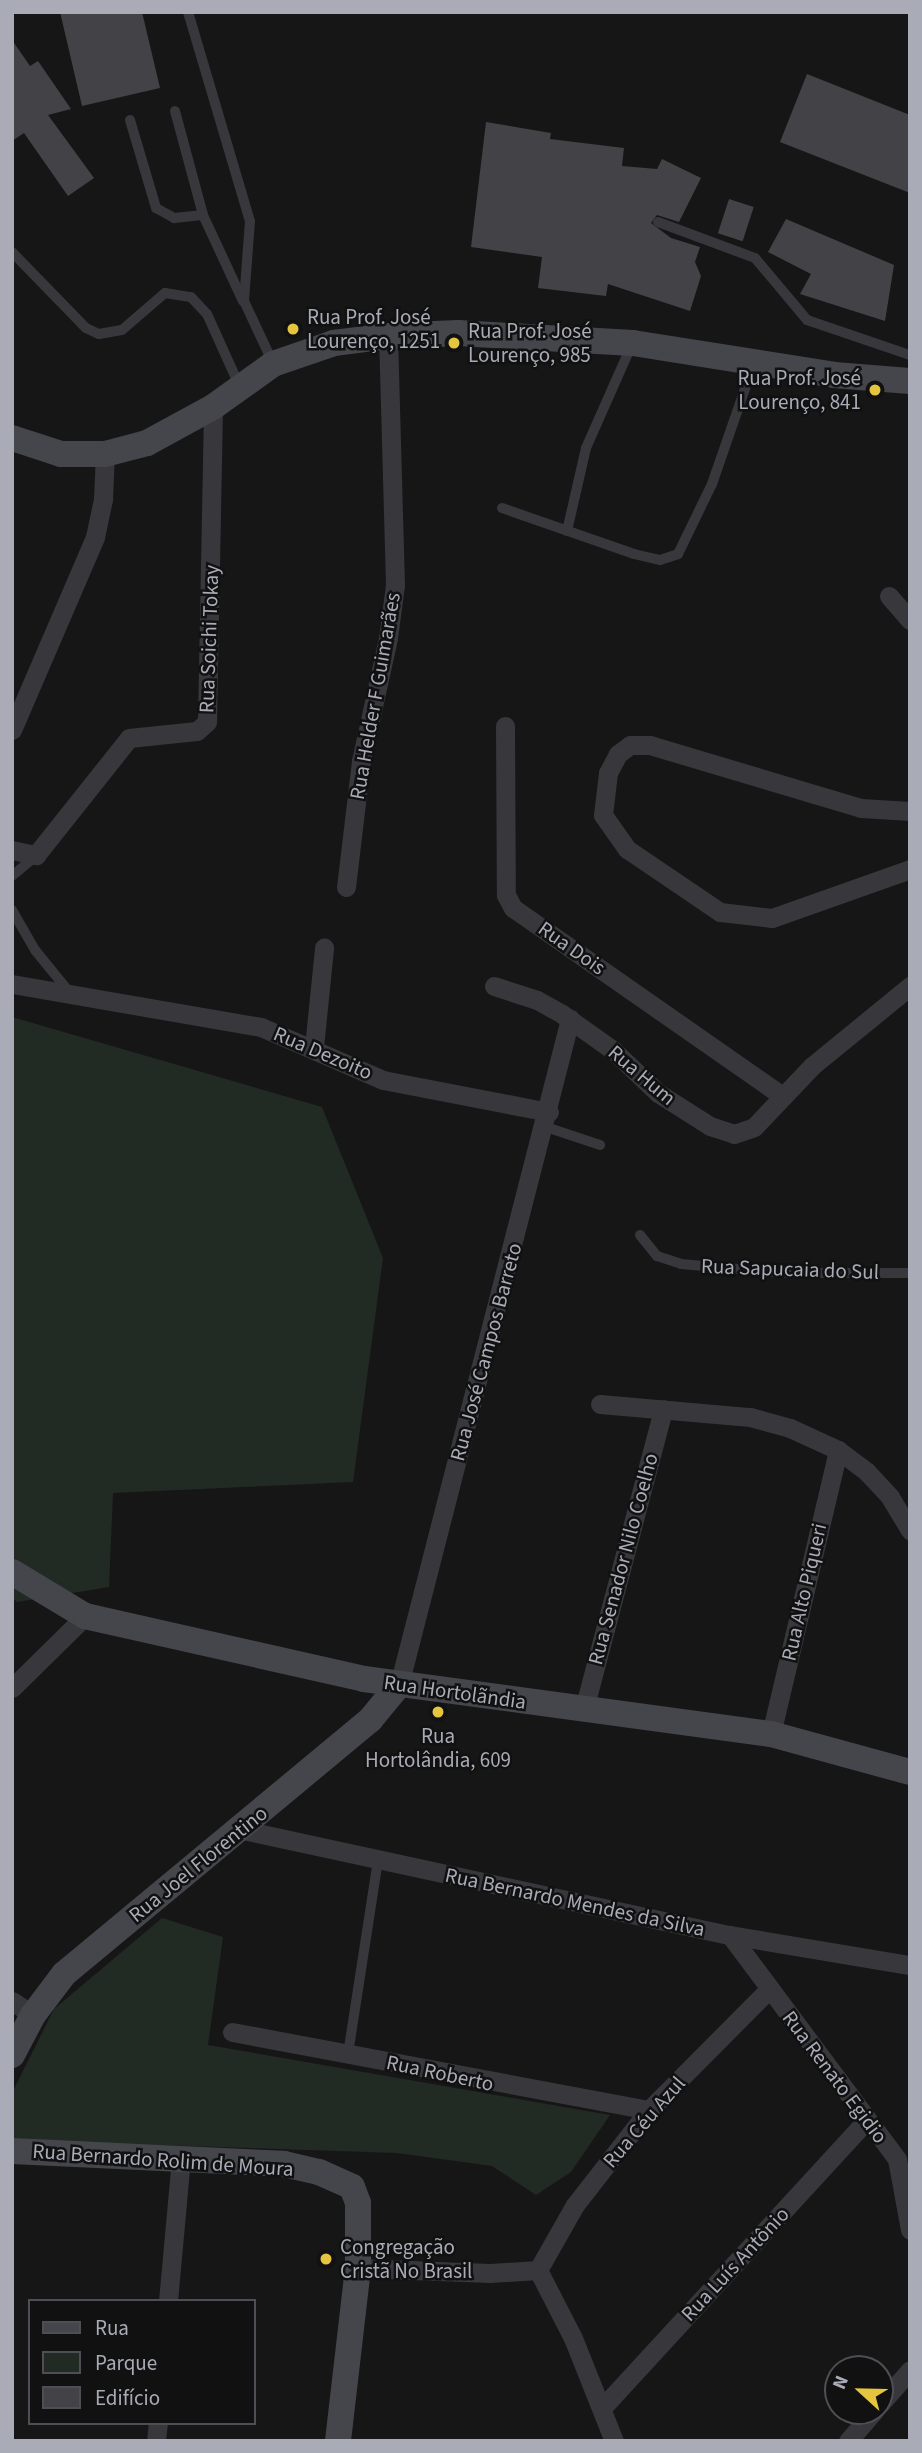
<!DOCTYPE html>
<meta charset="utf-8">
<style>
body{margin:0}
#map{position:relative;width:922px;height:2453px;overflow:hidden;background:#161617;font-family:"Source Sans 3",sans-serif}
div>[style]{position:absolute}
.green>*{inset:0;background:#222a24}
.building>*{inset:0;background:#434347;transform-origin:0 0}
.lane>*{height:10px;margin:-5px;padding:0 5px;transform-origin:5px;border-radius:5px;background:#37373c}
.street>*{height:19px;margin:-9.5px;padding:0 9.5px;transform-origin:9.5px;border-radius:9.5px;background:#37373c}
.secondary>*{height:26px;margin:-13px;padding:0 13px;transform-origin:13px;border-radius:13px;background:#45464c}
.dots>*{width:19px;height:19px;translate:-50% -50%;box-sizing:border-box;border:4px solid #111112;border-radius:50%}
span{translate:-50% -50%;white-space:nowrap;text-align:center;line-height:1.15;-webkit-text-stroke:5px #111112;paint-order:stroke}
.poi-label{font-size:21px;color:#a9abb6}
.left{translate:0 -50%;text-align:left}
.right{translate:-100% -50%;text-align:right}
.street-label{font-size:21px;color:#a9abb6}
.frame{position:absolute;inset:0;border:14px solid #a9abb6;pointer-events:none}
.legend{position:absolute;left:28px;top:2299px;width:228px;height:126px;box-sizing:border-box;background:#111112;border:2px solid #4e4f54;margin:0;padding:9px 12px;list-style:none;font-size:21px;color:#a9abb6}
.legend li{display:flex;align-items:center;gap:14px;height:35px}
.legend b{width:35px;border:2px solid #4e4f54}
.north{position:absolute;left:824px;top:2355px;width:70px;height:70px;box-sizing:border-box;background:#111112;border:2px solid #4e4f54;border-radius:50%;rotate:292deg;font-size:19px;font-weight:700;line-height:28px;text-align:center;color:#a9abb6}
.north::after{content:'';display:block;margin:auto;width:24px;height:32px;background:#e5c440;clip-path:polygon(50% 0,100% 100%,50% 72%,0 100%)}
</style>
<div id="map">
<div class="green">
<div style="clip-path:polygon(12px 1017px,322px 1107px,383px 1258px,353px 1482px,113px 1493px,109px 1587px,17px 1602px,12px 1598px)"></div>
<div style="clip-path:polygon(162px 1918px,223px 1937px,208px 2045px,610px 2115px,571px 2172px,536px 2195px,492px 2166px,397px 2153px,12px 2140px,12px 2093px,54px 2009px)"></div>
</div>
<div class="building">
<div style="clip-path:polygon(60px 12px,142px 12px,160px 88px,82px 106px)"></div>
<div style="clip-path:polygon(12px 40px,30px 66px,38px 61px,71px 109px,48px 115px,94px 178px,68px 196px,24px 133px,12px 141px)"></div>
<div style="clip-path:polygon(807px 74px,910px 115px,910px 193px,780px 142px)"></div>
<div style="clip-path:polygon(486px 122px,551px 133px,550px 139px,624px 148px,622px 166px,657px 169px,662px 159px,701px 178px,679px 222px,657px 215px,651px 223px,671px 238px,700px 247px,695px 262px,701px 276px,690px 311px,608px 284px,606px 296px,538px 288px,542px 257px,471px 247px)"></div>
<div style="left:729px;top:199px;width:26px;height:36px;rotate:18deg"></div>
<div style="clip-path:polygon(786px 219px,894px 265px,885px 321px,800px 294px,811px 274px,768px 252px)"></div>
</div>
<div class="lane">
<div style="left:188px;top:12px;width:218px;rotate:73.5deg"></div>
<div style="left:250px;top:221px;width:80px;rotate:94.3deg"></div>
<div style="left:244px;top:301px;width:68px;rotate:64.9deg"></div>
<div style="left:175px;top:111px;width:108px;rotate:74.9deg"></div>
<div style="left:203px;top:215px;width:95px;rotate:65.1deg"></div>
<div style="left:130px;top:120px;width:92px;rotate:73.5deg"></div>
<div style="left:156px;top:208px;width:21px;rotate:29deg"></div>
<div style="left:174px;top:218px;width:29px;rotate:-6deg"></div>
<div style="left:658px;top:222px;width:103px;rotate:20.4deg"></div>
<div style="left:755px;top:258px;width:81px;rotate:50deg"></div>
<div style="left:807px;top:320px;width:109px;rotate:18.8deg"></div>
<div style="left:12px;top:252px;width:106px;rotate:45.8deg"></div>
<div style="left:86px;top:328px;width:14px;rotate:25deg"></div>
<div style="left:99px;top:334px;width:23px;rotate:-10deg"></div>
<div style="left:122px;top:330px;width:57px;rotate:-40.7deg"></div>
<div style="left:165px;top:293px;width:26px;rotate:9deg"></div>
<div style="left:191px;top:297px;width:23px;rotate:47deg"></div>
<div style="left:207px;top:314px;width:80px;rotate:65.7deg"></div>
<div style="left:502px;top:508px;width:140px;rotate:19.2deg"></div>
<div style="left:634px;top:554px;width:27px;rotate:13deg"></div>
<div style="left:660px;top:560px;width:19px;rotate:-18deg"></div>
<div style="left:678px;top:554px;width:78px;rotate:-64.1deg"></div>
<div style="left:712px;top:484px;width:128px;rotate:-70.9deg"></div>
<div style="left:567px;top:531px;width:85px;rotate:-77.1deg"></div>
<div style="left:586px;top:448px;width:114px;rotate:-66.1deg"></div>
<div style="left:12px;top:876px;width:31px;rotate:-40deg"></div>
<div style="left:12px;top:910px;width:46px;rotate:60.1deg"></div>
<div style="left:35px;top:950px;width:55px;rotate:50.9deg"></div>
<div style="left:546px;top:1127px;width:57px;rotate:18.4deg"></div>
<div style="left:640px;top:1235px;width:27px;rotate:51deg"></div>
<div style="left:657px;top:1256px;width:25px;rotate:18deg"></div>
<div style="left:681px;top:1264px;width:102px;rotate:5deg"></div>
<div style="left:783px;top:1273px;width:127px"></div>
<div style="left:348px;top:2054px;width:196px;rotate:-81.2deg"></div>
</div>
<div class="street">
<div style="left:889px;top:596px;width:32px;rotate:49deg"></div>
<div style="left:505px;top:726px;width:169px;rotate:89.7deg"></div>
<div style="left:506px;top:895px;width:15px;rotate:62deg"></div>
<div style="left:513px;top:908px;width:327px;rotate:34.9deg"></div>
<div style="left:12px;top:730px;width:210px;rotate:-66.7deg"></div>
<div style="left:95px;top:537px;width:39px;rotate:-78deg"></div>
<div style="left:103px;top:499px;width:45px;rotate:-87.5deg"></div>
<div style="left:910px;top:811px;width:49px;rotate:-176.5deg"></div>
<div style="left:861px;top:808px;width:220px;rotate:-163.4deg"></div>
<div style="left:650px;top:745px;width:20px;rotate:180deg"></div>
<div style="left:630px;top:745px;width:15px;rotate:143deg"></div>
<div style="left:618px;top:754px;width:21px;rotate:118deg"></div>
<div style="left:608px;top:773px;width:42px;rotate:96.8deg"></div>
<div style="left:603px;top:815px;width:42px;rotate:54.8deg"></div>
<div style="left:627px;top:849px;width:112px;rotate:34.1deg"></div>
<div style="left:720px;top:912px;width:52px;rotate:6.6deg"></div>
<div style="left:772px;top:918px;width:146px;rotate:-19.5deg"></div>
<div style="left:12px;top:850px;width:25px;rotate:12deg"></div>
<div style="left:36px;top:855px;width:149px;rotate:-51.5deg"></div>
<div style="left:129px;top:738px;width:68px;rotate:-5.9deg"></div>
<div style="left:197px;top:731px;width:13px;rotate:-42deg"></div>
<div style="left:207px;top:722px;width:315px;rotate:-88.9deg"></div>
<div style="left:346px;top:887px;width:127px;rotate:-83.2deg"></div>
<div style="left:361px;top:761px;width:126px;rotate:-77.6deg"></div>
<div style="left:388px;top:638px;width:53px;rotate:-82.5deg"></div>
<div style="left:395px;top:585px;width:249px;rotate:-91.6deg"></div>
<div style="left:12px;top:984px;width:253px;rotate:9.8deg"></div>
<div style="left:261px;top:1027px;width:133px;rotate:23.5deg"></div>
<div style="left:383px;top:1080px;width:169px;rotate:10.9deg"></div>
<div style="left:494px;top:986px;width:45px;rotate:18deg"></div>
<div style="left:537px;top:1000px;width:29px;rotate:29deg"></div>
<div style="left:562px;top:1014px;width:64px;rotate:35.4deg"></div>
<div style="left:614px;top:1051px;width:61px;rotate:43.7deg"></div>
<div style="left:658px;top:1093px;width:62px;rotate:32.4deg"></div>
<div style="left:710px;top:1126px;width:25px;rotate:18deg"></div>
<div style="left:734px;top:1134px;width:21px;rotate:-19deg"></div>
<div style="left:754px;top:1127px;width:84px;rotate:-46.4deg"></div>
<div style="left:812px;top:1066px;width:127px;rotate:-39.2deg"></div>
<div style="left:314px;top:1047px;width:100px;rotate:-84.2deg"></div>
<div style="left:600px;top:1404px;width:151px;rotate:5deg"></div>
<div style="left:750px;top:1417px;width:41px;rotate:15.4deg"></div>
<div style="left:790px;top:1428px;width:53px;rotate:24.6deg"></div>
<div style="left:838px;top:1450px;width:36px;rotate:37deg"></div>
<div style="left:867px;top:1472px;width:34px;rotate:47deg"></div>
<div style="left:890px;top:1497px;width:39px;rotate:59deg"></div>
<div style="left:399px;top:1685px;width:688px;rotate:-75.6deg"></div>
<div style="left:12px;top:1688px;width:103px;rotate:-44.6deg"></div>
<div style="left:584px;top:1709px;width:310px;rotate:-75.2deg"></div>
<div style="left:771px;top:1734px;width:292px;rotate:-76.7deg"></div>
<div style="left:243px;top:1830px;width:498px;rotate:12.2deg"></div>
<div style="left:730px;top:1935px;width:182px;rotate:9.5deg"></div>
<div style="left:730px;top:1935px;width:279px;rotate:53.3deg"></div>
<div style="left:897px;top:2159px;width:72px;rotate:79.6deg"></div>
<div style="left:12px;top:2001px;width:25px;rotate:34deg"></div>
<div style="left:232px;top:2032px;width:424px;rotate:10.6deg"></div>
<div style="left:358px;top:2268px;width:132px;rotate:2.2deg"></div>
<div style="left:490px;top:2273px;width:48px;rotate:-3.6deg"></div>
<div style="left:538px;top:2270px;width:75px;rotate:-60.4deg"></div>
<div style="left:575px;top:2205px;width:120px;rotate:-52.1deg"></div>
<div style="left:649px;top:2110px;width:169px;rotate:-45.2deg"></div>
<div style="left:538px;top:2270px;width:76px;rotate:62.8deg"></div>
<div style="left:573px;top:2338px;width:111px;rotate:68.3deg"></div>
<div style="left:168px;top:2301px;width:145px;rotate:-84.8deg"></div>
<div style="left:880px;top:2404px;width:45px;rotate:-48.6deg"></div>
<div style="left:602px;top:2408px;width:391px;rotate:-47.4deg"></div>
<div style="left:156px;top:2441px;width:18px;rotate:-84deg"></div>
<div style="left:848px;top:2441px;width:40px;rotate:-49deg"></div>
</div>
<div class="secondary">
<div style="left:12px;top:438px;width:52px;rotate:18.1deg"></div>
<div style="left:61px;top:454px;width:44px"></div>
<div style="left:105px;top:454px;width:43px;rotate:-14.7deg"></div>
<div style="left:147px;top:443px;width:75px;rotate:-28.6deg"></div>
<div style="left:213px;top:407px;width:74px;rotate:-35.6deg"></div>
<div style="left:273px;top:364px;width:65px;rotate:-19deg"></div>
<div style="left:334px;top:343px;width:54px;rotate:-7.4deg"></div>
<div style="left:388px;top:336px;width:70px;rotate:-2.5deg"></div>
<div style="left:458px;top:333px;width:175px;rotate:3.3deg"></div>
<div style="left:633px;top:343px;width:204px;rotate:9deg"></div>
<div style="left:834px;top:375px;width:76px;rotate:4.5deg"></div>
<div style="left:12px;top:1572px;width:85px;rotate:31.1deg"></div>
<div style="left:85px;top:1616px;width:286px;rotate:12.7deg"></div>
<div style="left:364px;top:1679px;width:411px;rotate:7.7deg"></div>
<div style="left:771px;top:1734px;width:144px;rotate:15.3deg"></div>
<div style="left:12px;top:2055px;width:45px;rotate:-62.3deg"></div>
<div style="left:33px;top:2015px;width:51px;rotate:-52.9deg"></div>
<div style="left:64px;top:1974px;width:398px;rotate:-39.7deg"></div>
<div style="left:370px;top:1720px;width:45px;rotate:-50.4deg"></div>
<div style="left:12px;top:2151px;width:272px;rotate:2.7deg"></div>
<div style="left:284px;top:2164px;width:36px;rotate:13deg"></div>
<div style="left:319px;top:2172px;width:36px;rotate:24deg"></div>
<div style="left:352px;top:2187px;width:17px;rotate:69deg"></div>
<div style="left:358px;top:2203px;width:65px;rotate:90deg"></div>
<div style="left:358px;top:2268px;width:174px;rotate:96.6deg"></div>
</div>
<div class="dots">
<div style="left:293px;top:329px;background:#e5c440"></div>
<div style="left:454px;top:343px;background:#e5c440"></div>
<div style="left:875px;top:390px;background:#e5c440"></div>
<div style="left:438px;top:1712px;background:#e5c440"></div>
<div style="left:326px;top:2259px;background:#e5c440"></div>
</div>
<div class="poi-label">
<span class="left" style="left:307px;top:329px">Rua Prof. José<br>Lourenço, 1251</span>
<span class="left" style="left:468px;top:343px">Rua Prof. José<br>Lourenço, 985</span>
<span class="right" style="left:861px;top:390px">Rua Prof. José<br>Lourenço, 841</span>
<span style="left:438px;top:1748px">Rua<br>Hortolândia, 609</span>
<span class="left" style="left:340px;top:2259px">Congregação<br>Cristã No Brasil</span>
</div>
<div class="street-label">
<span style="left:209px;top:639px;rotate:-88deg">Rua Soichi Tokay</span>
<span style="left:375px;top:696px;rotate:-80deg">Rua Helder F Guimarães</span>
<span style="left:572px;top:948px;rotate:35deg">Rua Dois</span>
<span style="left:323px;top:1053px;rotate:23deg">Rua Dezoito</span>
<span style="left:642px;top:1075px;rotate:40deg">Rua Hum</span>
<span style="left:790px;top:1269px;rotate:2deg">Rua Sapucaia do Sul</span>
<span style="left:486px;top:1352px;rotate:-75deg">Rua José Campos Barreto</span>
<span style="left:623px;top:1559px;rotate:-75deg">Rua Senador Nilo Coelho</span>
<span style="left:804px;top:1592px;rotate:-77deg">Rua Alto Piqueri</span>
<span style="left:455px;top:1692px;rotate:8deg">Rua Hortolãndia</span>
<span style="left:198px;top:1864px;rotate:-39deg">Rua Joel Florentino</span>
<span style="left:575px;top:1902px;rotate:12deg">Rua Bernardo Mendes da Silva</span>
<span style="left:440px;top:2073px;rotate:12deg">Rua Roberto</span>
<span style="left:835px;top:2077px;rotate:53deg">Rua Renato Egidio</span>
<span style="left:644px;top:2122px;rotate:-49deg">Rua Céu Azul</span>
<span style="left:163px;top:2160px;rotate:4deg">Rua Bernardo Rolim de Moura</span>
<span style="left:735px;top:2264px;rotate:-47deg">Rua Luís Antônio</span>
</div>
<div class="frame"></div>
<ul class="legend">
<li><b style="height:9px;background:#45464c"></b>Rua</li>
<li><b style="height:19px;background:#222a24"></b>Parque</li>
<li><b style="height:19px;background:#434347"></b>Edifício</li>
</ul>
<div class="north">N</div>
</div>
